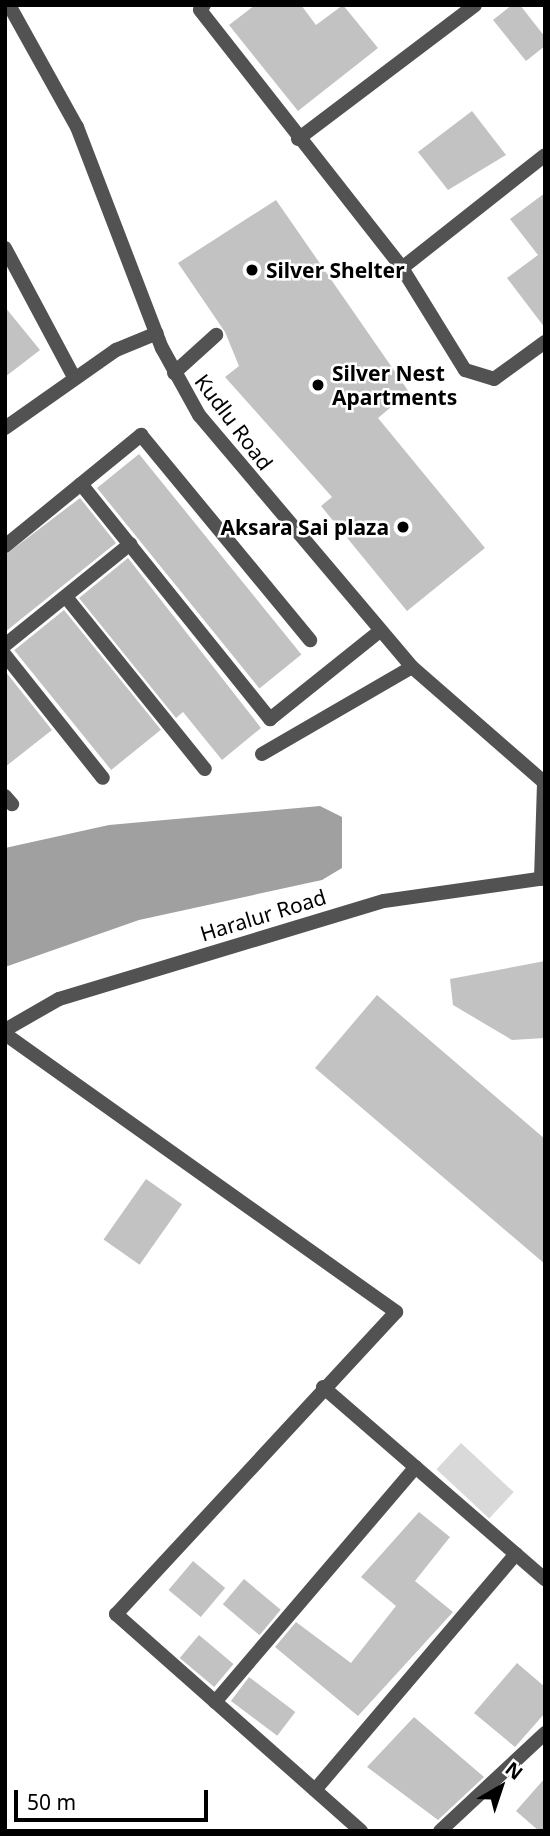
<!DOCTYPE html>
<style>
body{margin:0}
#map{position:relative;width:550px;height:1836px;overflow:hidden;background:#fff;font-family:"Noto Sans",sans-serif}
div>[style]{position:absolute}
.green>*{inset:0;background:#d9d9d9;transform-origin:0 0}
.water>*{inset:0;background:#a0a0a0}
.building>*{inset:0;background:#c2c2c2;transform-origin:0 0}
.minor>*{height:14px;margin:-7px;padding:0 7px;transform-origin:7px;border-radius:7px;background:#525252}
.tertiary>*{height:14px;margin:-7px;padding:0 7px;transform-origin:7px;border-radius:7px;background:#525252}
.dots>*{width:19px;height:19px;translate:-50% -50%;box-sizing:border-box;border:4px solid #fff;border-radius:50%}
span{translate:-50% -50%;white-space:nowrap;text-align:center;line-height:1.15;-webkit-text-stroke:5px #fff;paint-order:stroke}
.poi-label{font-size:21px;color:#000;font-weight:700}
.left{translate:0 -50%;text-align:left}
.right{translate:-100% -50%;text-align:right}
.street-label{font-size:21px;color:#000}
.frame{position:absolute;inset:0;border:7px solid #000;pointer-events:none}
.north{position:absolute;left:466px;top:1752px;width:70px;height:70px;-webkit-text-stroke:5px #fff;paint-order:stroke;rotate:39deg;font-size:19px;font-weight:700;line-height:28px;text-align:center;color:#000}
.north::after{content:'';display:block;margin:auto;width:24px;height:32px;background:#000;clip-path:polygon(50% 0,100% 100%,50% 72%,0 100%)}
.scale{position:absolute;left:14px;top:1790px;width:194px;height:32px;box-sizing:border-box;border:4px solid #000;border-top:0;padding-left:9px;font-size:21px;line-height:24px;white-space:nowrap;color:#000;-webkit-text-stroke:5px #fff;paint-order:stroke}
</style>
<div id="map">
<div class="green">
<div style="left:461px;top:1443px;width:72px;height:36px;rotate:43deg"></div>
</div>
<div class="water">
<div style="clip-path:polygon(320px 806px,342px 817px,342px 868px,322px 880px,139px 920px,5px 967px,5px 848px,109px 825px)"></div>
</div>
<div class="building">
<div style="clip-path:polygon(255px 5px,301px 5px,316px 25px,343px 5px,378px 48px,298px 111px,229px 25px)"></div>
<div style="clip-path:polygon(512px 5px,520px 5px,545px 37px,545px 46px,526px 61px,493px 20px)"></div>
<div style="clip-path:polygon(472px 111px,506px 155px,448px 190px,418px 152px)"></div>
<div style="clip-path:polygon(545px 193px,545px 328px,507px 278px,538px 255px,510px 219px)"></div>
<div style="clip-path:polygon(276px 200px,409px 392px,378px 418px,485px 548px,407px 611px,321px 506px,332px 497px,225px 377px,239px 366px,225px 332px,178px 263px)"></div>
<div style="clip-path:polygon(5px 307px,40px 350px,5px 377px)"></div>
<div style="left:139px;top:454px;width:258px;height:54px;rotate:51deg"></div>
<div style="clip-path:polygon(80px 498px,116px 543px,5px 632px,5px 555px)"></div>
<div style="clip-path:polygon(128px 558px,261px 728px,222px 760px,183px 712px,176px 718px,79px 598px)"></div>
<div style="left:64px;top:610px;width:154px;height:64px;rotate:51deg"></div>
<div style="clip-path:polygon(5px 671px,52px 730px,5px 767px)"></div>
<div style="clip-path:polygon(545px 961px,545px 1038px,512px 1040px,453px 1005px,450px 979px)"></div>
<div style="clip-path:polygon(377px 995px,545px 1139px,545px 1264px,315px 1068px)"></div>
<div style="left:146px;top:1179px;width:44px;height:74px;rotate:35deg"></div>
<div style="clip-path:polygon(419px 1512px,450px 1537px,415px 1581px,453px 1612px,358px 1716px,275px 1647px,296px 1622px,351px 1663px,396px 1606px,361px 1577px)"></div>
<div style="left:193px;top:1561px;width:42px;height:38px;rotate:40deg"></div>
<div style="left:244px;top:1579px;width:48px;height:33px;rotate:40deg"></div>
<div style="left:199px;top:1635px;width:45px;height:30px;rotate:40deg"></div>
<div style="clip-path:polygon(517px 1663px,545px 1687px,545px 1713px,515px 1747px,474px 1713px)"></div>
<div style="left:249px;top:1677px;width:58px;height:30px;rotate:37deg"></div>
<div style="clip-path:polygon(414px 1717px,484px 1777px,438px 1820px,367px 1767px)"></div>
<div style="clip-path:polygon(545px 1778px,545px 1831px,539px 1831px,516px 1811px)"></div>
</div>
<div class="minor">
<div style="left:204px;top:5px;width:6px;rotate:129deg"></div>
<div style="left:200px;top:10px;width:328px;rotate:51.9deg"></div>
<div style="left:402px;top:268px;width:120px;rotate:58.3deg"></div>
<div style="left:465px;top:370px;width:30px;rotate:17deg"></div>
<div style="left:494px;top:379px;width:63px;rotate:-36deg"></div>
<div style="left:298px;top:139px;width:222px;rotate:-37.1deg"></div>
<div style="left:5px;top:248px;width:146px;rotate:61.9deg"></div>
<div style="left:402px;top:268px;width:182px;rotate:-38.3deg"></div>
<div style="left:174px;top:373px;width:57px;rotate:-42.1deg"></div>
<div style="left:5px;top:428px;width:136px;rotate:-35.1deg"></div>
<div style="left:116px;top:350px;width:44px;rotate:-22.5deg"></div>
<div style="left:81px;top:484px;width:302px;rotate:51.2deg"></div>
<div style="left:270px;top:719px;width:141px;rotate:-38.7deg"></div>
<div style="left:5px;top:546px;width:176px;rotate:-39.2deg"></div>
<div style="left:141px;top:435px;width:266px;rotate:50.5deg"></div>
<div style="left:66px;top:597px;width:221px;rotate:51.1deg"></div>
<div style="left:5px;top:645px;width:161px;rotate:-38.9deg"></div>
<div style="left:5px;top:655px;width:157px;rotate:51.5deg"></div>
<div style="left:262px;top:754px;width:173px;rotate:-30.1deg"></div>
<div style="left:5px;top:796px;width:11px;rotate:49deg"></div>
<div style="left:5px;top:1034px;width:480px;rotate:35.4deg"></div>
<div style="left:396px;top:1312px;width:412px;rotate:132.8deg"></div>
<div style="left:116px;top:1614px;width:327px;rotate:41.5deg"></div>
<div style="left:323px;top:1387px;width:294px;rotate:40.9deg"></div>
<div style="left:215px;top:1702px;width:309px;rotate:-49.5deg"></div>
<div style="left:315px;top:1790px;width:310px;rotate:-49.6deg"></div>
<div style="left:440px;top:1831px;width:144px;rotate:-43deg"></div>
</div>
<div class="tertiary">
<div style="left:9px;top:5px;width:140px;rotate:60.9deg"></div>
<div style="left:77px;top:127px;width:237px;rotate:69deg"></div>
<div style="left:162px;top:348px;width:77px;rotate:61.1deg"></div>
<div style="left:199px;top:415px;width:330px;rotate:49.8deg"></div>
<div style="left:412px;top:667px;width:176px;rotate:41.1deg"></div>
<div style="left:541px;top:879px;width:96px;rotate:-88.2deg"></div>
<div style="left:5px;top:1030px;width:62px;rotate:-29.9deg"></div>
<div style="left:59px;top:999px;width:339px;rotate:-16.8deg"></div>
<div style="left:384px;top:901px;width:163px;rotate:-8.1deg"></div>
</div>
<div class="dots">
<div style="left:252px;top:270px;background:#000"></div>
<div style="left:318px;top:385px;background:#000"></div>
<div style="left:403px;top:527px;background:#000"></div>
</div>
<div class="poi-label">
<span class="left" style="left:266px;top:270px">Silver Shelter</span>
<span class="left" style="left:332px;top:385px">Silver Nest<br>Apartments</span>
<span class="right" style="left:389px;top:527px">Aksara Sai plaza</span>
</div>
<div class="street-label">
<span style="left:234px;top:422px;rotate:53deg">Kudlu Road</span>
<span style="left:263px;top:915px;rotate:-17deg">Haralur Road</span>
</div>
<div class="frame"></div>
<div class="north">N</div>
<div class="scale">50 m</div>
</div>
